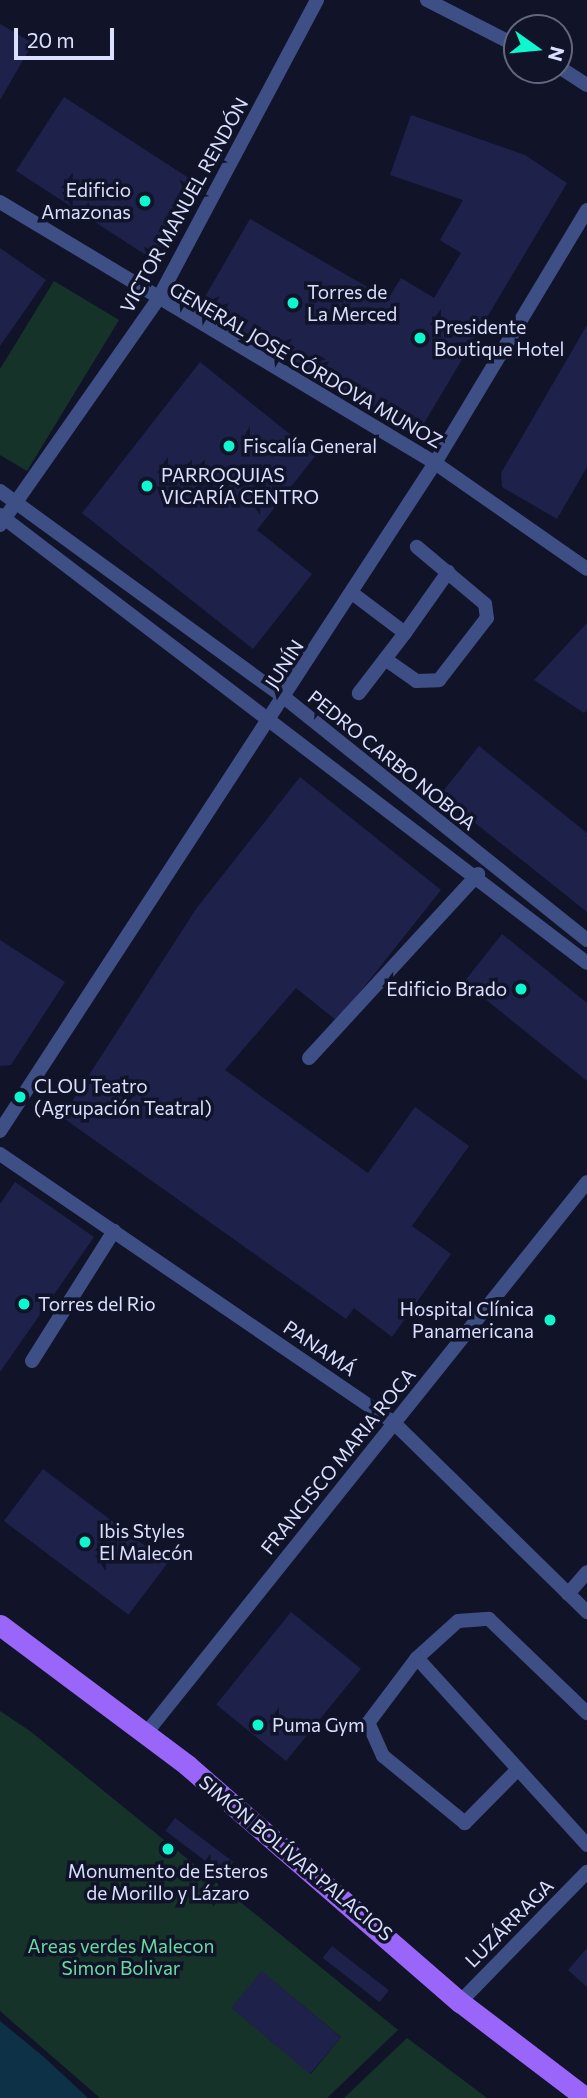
<!DOCTYPE html>
<meta charset="utf-8">
<style>
body{margin:0}
#map{position:relative;width:587px;height:2098px;overflow:hidden;background:#111429;font-family:Commissioner,sans-serif}
div>[style]{position:absolute}
.green>*{inset:0;background:#153329}
.water>*{inset:0;background:#0d3247}
.building>*{inset:0;background:#1e2149;transform-origin:0 0}
.service>*{height:14px;margin:-7px;padding:0 7px;transform-origin:7px;border-radius:7px;background:#3e4f86}
.minor>*{height:14px;margin:-7px;padding:0 7px;transform-origin:7px;border-radius:7px;background:#3e4f86}
.tertiary>*{height:14px;margin:-7px;padding:0 7px;transform-origin:7px;border-radius:7px;background:#3e4f86}
.primary>*{height:21px;margin:-10.5px;padding:0 10.5px;transform-origin:10.5px;border-radius:10.5px;background:#9a66fa}
.dots>*{width:19px;height:19px;translate:-50% -50%;box-sizing:border-box;border:4px solid #111429;border-radius:50%}
span{translate:-50% -50%;white-space:nowrap;text-align:center;line-height:1.15;-webkit-text-stroke:7px #111429;paint-order:stroke}
.poi-label{font-size:19px;color:#dbe0fe}
.right{translate:-100% -50%;text-align:right}
.left{translate:0 -50%;text-align:left}
.street-label{font-size:19px;color:#dbe0fe}
.park-label{font-size:19px;color:#68dd9f}
.north{position:absolute;left:503px;top:14px;width:70px;height:70px;box-sizing:border-box;background:#111429;border:2px solid #62667e;border-radius:50%;rotate:105deg;font-size:19px;font-weight:700;line-height:28px;text-align:center;color:#dbe0fe}
.north::after{content:'';display:block;margin:auto;width:24px;height:32px;background:#0ef7ce;clip-path:polygon(50% 0,100% 100%,50% 72%,0 100%)}
.scale{position:absolute;left:14px;top:28px;width:100px;height:32px;box-sizing:border-box;border:4px solid #dbe0fe;border-top:0;padding-left:9px;font-size:21px;line-height:24px;white-space:nowrap;color:#dbe0fe;-webkit-text-stroke:5px #111429;paint-order:stroke}
</style>
<div id="map">
<div class="green">
<div style="clip-path:polygon(54px 281px,119px 320px,27px 471px,0 455px,0 369px)"></div>
<div style="clip-path:polygon(evenodd,0 1711px,30px 1731px,398px 2030px,327px 2098px,100px 2098px,0 2011px,0 1711px,262px 1972px,341px 2037px,311px 2074px,232px 2008px,262px 1972px)"></div>
<div style="clip-path:polygon(407px 2038px,487px 2098px,344px 2098px)"></div>
</div>
<div class="water">
<div style="clip-path:polygon(0 2021px,45px 2058px,88px 2098px,0 2098px)"></div>
</div>
<div class="building">
<div style="clip-path:polygon(0 24px,33px 43px,0 100px)"></div>
<div style="left:64px;top:97px;width:163px;height:88px;rotate:33deg"></div>
<div style="clip-path:polygon(411px 115px,525px 155px,567px 183px,417px 435px,199px 307px,250px 219px,388px 299px,401px 278px,434px 298px,461px 253px,440px 240px,463px 200px,390px 175px)"></div>
<div style="clip-path:polygon(0 248px,46px 280px,0 346px)"></div>
<div style="clip-path:polygon(587px 325px,587px 467px,557px 519px,502px 487px,501px 473px)"></div>
<div style="clip-path:polygon(200px 362px,316px 455px,257px 530px,312px 574px,253px 649px,82px 513px)"></div>
<div style="clip-path:polygon(587px 623px,587px 710px,584px 713px,534px 680px)"></div>
<div style="clip-path:polygon(479px 746px,587px 833px,587px 912px,440px 795px)"></div>
<div style="clip-path:polygon(300px 777px,441px 890px,337px 1021px,296px 988px,225px 1070px,368px 1173px,415px 1107px,469px 1146px,412px 1226px,451px 1254px,392px 1337px,354px 1308px,346px 1319px,62px 1117px,196px 909px)"></div>
<div style="clip-path:polygon(502px 934px,587px 1003px,587px 1081px,464px 982px)"></div>
<div style="clip-path:polygon(0 940px,65px 982px,11px 1065px,0 1066px)"></div>
<div style="clip-path:polygon(15px 1182px,94px 1237px,0 1372px,0 1204px)"></div>
<div style="left:43px;top:1469px;width:156px;height:65px;rotate:37deg"></div>
<div style="left:291px;top:1612px;width:90px;height:119px;rotate:39deg"></div>
<div style="left:175px;top:1818px;width:73px;height:16px;rotate:37deg"></div>
<div style="left:332px;top:1946px;width:72px;height:15px;rotate:38deg"></div>
<div style="clip-path:polygon(587px 1948px,587px 1987px,568px 1970px)"></div>
<div style="left:262px;top:1971px;width:103px;height:48px;rotate:40deg"></div>
</div>
<div class="service">
<div style="left:427px;top:0;width:101px;rotate:27.1deg"></div>
<div style="left:559px;top:67px;width:33px;rotate:33deg"></div>
<div style="left:0;top:491px;width:352px;rotate:36deg"></div>
<div style="left:285px;top:698px;width:387px;rotate:38.7deg"></div>
<div style="left:352px;top:593px;width:66px;rotate:37deg"></div>
<div style="left:405px;top:633px;width:76px;rotate:127.5deg"></div>
<div style="left:405px;top:633px;width:75px;rotate:-54.8deg"></div>
<div style="left:385px;top:659px;width:38px;rotate:35deg"></div>
<div style="left:416px;top:681px;width:23px;rotate:-2deg"></div>
<div style="left:439px;top:680px;width:78px;rotate:-52.3deg"></div>
<div style="left:487px;top:618px;width:14px;rotate:-98deg"></div>
<div style="left:485px;top:604px;width:89px;rotate:-140deg"></div>
<div style="left:309px;top:1058px;width:250px;rotate:-47.4deg"></div>
<div style="left:32px;top:1361px;width:154px;rotate:-57.8deg"></div>
<div style="left:568px;top:1594px;width:29px;rotate:-49deg"></div>
<div style="left:417px;top:1658px;width:55px;rotate:-42.1deg"></div>
<div style="left:458px;top:1621px;width:31px;rotate:-4deg"></div>
<div style="left:489px;top:1619px;width:136px;rotate:43.8deg"></div>
<div style="left:518px;top:1769px;width:76px;rotate:134.5deg"></div>
<div style="left:465px;top:1823px;width:106px;rotate:-140.7deg"></div>
<div style="left:383px;top:1756px;width:36px;rotate:-114deg"></div>
<div style="left:368px;top:1723px;width:81px;rotate:-53deg"></div>
<div style="left:417px;top:1658px;width:253px;rotate:47.7deg"></div>
</div>
<div class="minor">
<div style="left:0;top:202px;width:507px;rotate:30.96deg"></div>
<div style="left:435px;top:463px;width:185px;rotate:34.9deg"></div>
<div style="left:0;top:515px;width:738px;rotate:37.35deg"></div>
<div style="left:0;top:1154px;width:476px;rotate:34.3deg"></div>
<div style="left:393px;top:1422px;width:272px;rotate:44.4deg"></div>
<div style="left:147px;top:1732px;width:704px;rotate:-51.34deg"></div>
<div style="left:460px;top:2002px;width:182px;rotate:-45.7deg"></div>
</div>
<div class="tertiary">
<div style="left:0;top:525px;width:274px;rotate:-55deg"></div>
<div style="left:157px;top:301px;width:341px;rotate:-62deg"></div>
<div style="left:0;top:1131px;width:797px;rotate:-56.93deg"></div>
<div style="left:435px;top:463px;width:295px;rotate:-59deg"></div>
</div>
<div class="primary">
<div style="left:0;top:1625px;width:234px;rotate:36.8deg"></div>
<div style="left:187px;top:1765px;width:362px;rotate:41deg"></div>
<div style="left:460px;top:2002px;width:158px;rotate:37.3deg"></div>
</div>
<div class="dots">
<div style="left:145px;top:201px;background:#0ef7ce"></div>
<div style="left:293px;top:303px;background:#0ef7ce"></div>
<div style="left:420px;top:338px;background:#0ef7ce"></div>
<div style="left:229px;top:446px;background:#0ef7ce"></div>
<div style="left:147px;top:486px;background:#0ef7ce"></div>
<div style="left:521px;top:989px;background:#0ef7ce"></div>
<div style="left:20px;top:1097px;background:#0ef7ce"></div>
<div style="left:24px;top:1304px;background:#0ef7ce"></div>
<div style="left:550px;top:1320px;background:#0ef7ce"></div>
<div style="left:85px;top:1542px;background:#0ef7ce"></div>
<div style="left:258px;top:1725px;background:#0ef7ce"></div>
<div style="left:168px;top:1849px;background:#0ef7ce"></div>
</div>
<div class="poi-label">
<span class="right" style="left:131px;top:201px">Edificio<br>Amazonas</span>
<span class="left" style="left:307px;top:303px">Torres de<br>La Merced</span>
<span class="left" style="left:434px;top:338px">Presidente<br>Boutique Hotel</span>
<span class="left" style="left:243px;top:446px">Fiscalía General</span>
<span class="left" style="left:161px;top:486px">PARROQUIAS<br>VICARÍA CENTRO</span>
<span class="right" style="left:507px;top:989px">Edificio Brado</span>
<span class="left" style="left:34px;top:1097px">CLOU Teatro<br>(Agrupación Teatral)</span>
<span class="left" style="left:38px;top:1304px">Torres del Rio</span>
<span class="right" style="left:534px;top:1320px">Hospital Clínica<br>Panamericana</span>
<span class="left" style="left:99px;top:1542px">Ibis Styles<br>El Malecón</span>
<span class="left" style="left:272px;top:1725px">Puma Gym</span>
<span style="left:168px;top:1882px">Monumento de Esteros<br>de Morillo y Lázaro</span>
</div>
<div class="street-label">
<span style="left:184px;top:205px;rotate:-61deg">VICTOR MANUEL RENDÓN</span>
<span style="left:306px;top:365px;rotate:30deg">GENERAL JOSE CÓRDOVA MUNOZ</span>
<span style="left:284px;top:664px;rotate:-57deg">JUNÍN</span>
<span style="left:392px;top:760px;rotate:39deg">PEDRO CARBO NOBOA</span>
<span style="left:320px;top:1348px;rotate:34deg">PANAMÁ</span>
<span style="left:338px;top:1461px;rotate:-51deg">FRANCISCO MARIA ROCA</span>
<span style="left:296px;top:1858px;rotate:40deg">SIMÓN BOLÍVAR PALACIOS</span>
<span style="left:509px;top:1923px;rotate:-45deg">LUZÁRRAGA</span>
</div>
<div class="park-label">
<span style="left:121px;top:1957px">Areas verdes Malecon<br>Simon Bolivar</span>
</div>
<div class="north">N</div>
<div class="scale">20 m</div>
</div>
